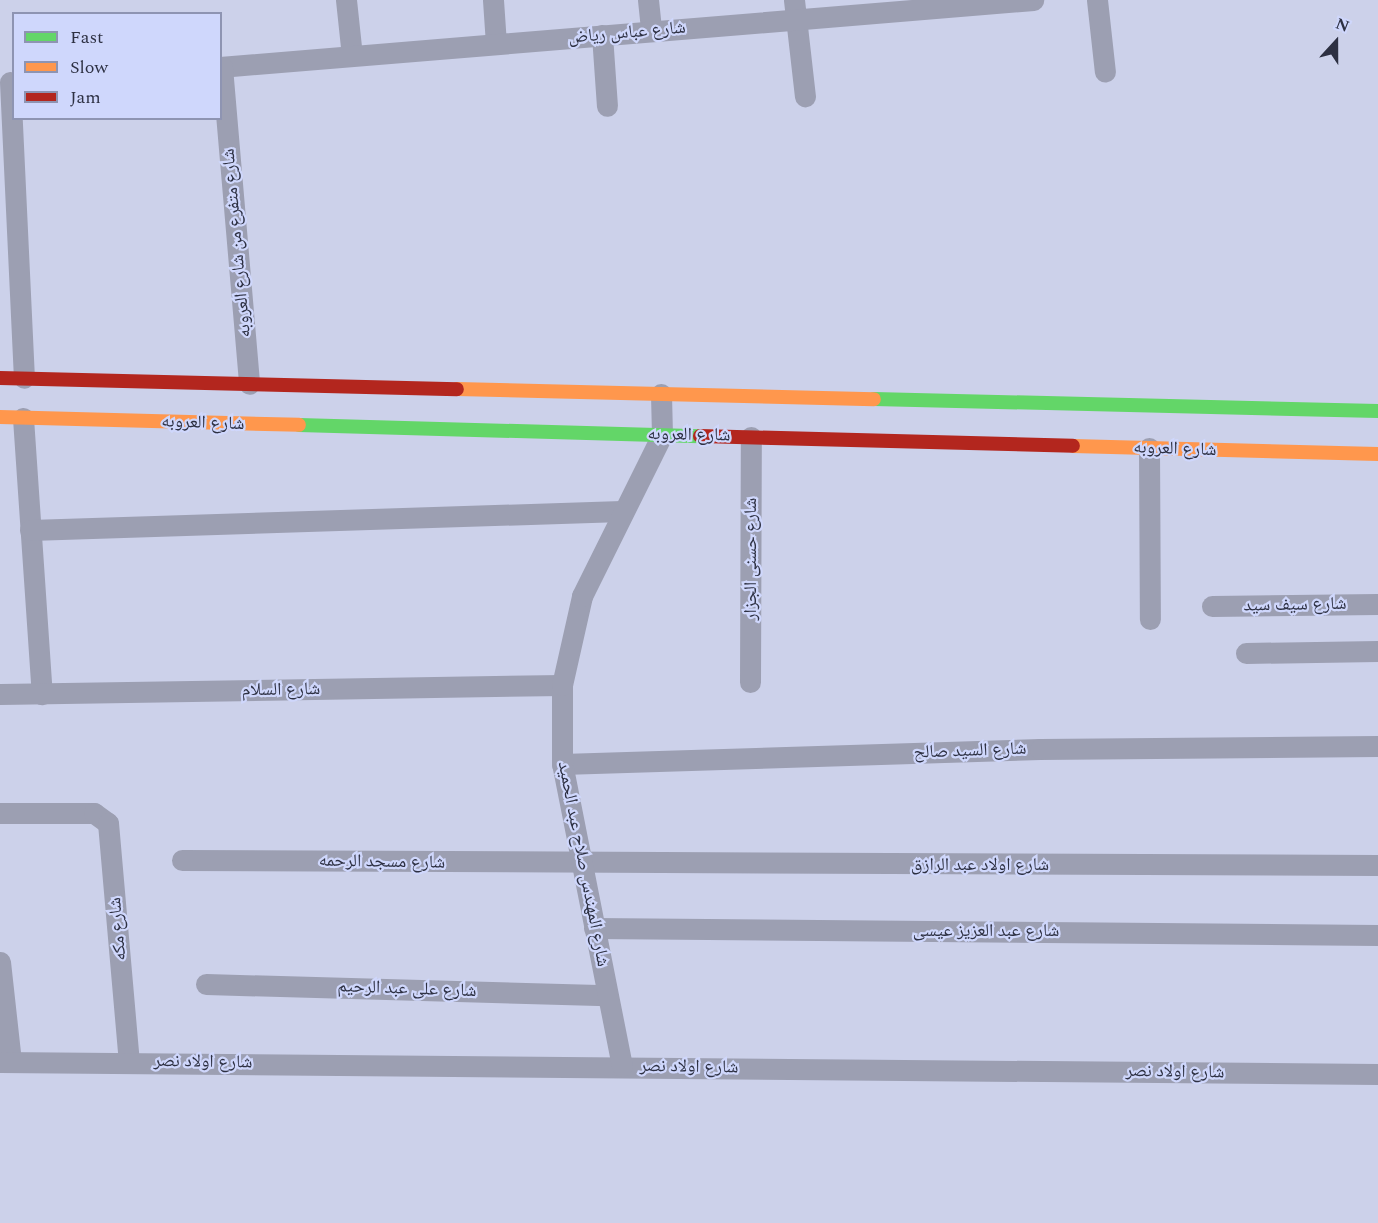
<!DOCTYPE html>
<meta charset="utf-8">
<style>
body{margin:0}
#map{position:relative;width:1378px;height:1223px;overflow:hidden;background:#ccd1ea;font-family:Spectral,"Noto Naskh Arabic",serif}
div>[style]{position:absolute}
.street>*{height:21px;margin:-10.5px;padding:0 10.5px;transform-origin:10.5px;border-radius:10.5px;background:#9c9fb2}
.fast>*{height:14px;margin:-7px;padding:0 7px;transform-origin:7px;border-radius:7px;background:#63d668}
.slow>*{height:14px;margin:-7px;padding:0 7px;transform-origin:7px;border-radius:7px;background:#ff974d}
.jam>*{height:14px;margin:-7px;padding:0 7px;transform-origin:7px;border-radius:7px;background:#b3261e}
span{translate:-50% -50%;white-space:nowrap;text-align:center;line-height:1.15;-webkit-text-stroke:4.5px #cfd7fc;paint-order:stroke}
.street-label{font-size:18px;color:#2d3042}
.legend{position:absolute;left:12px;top:12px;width:210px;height:108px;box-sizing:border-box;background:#cfd7fc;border:2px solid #8e94b2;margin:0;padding:8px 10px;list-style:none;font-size:18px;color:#2d3042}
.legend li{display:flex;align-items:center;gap:12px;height:30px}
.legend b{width:30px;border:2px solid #8e94b2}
.north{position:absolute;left:1306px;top:12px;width:60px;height:60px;-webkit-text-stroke:4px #cfd7fc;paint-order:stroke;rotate:21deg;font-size:16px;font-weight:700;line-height:24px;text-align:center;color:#2d3042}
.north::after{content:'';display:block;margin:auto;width:21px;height:27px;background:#2d3042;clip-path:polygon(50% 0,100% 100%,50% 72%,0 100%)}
</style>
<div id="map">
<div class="street">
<div style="left:346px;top:0;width:56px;rotate:83.9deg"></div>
<div style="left:493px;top:0;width:44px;rotate:86.1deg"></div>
<div style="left:648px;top:0;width:31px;rotate:84deg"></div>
<div style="left:794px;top:0;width:97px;rotate:83.5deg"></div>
<div style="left:1097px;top:0;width:72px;rotate:83.7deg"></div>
<div style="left:602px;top:35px;width:71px;rotate:86deg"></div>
<div style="left:220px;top:67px;width:816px;rotate:-4.71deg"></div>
<div style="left:222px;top:67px;width:318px;rotate:85.1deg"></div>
<div style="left:10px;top:82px;width:296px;rotate:87.3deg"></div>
<div style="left:23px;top:418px;width:277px;rotate:86.1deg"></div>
<div style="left:1149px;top:448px;width:171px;rotate:89.7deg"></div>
<div style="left:30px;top:530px;width:592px;rotate:-1.84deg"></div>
<div style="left:1212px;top:606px;width:166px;rotate:-0.7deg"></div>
<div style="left:1246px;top:653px;width:132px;rotate:-0.9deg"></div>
<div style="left:750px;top:682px;width:245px;rotate:-89.8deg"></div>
<div style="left:0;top:694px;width:562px;rotate:-0.92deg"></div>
<div style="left:562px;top:764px;width:478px;rotate:-1.8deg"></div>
<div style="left:1040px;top:749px;width:338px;rotate:-0.5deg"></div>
<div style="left:0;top:813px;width:94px"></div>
<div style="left:94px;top:813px;width:17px;rotate:36deg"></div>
<div style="left:108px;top:823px;width:239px;rotate:85deg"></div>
<div style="left:182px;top:860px;width:1196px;rotate:0.24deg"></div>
<div style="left:594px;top:928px;width:784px;rotate:0.51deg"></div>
<div style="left:0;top:962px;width:100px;rotate:83.7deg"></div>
<div style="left:206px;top:984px;width:401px;rotate:1.6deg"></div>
<div style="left:0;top:1062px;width:1378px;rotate:0.5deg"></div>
<div style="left:622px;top:1066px;width:308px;rotate:-101.2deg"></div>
<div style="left:562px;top:764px;width:79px;rotate:-90deg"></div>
<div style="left:562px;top:685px;width:91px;rotate:-77.3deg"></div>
<div style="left:582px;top:596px;width:180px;rotate:-63.6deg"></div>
<div style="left:662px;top:435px;width:41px;rotate:-91.4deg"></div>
</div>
<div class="fast">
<div style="left:874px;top:399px;width:504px;rotate:1.36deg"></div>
<div style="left:299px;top:425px;width:401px;rotate:1.6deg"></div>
</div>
<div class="slow">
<div style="left:457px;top:389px;width:417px;rotate:1.4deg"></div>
<div style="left:0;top:417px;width:299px;rotate:1.5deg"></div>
<div style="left:1073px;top:446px;width:305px;rotate:1.5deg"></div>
</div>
<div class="jam">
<div style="left:0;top:378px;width:457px;rotate:1.4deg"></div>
<div style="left:700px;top:436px;width:373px;rotate:1.5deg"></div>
</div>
<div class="street-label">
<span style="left:627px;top:33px;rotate:-5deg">شارع عباس رياض</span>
<span style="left:237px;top:243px;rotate:-95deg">شارع متفرع من شارع العروبه</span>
<span style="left:203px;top:423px;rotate:2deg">شارع العروبه</span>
<span style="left:689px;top:435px;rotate:1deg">شارع العروبه</span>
<span style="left:1175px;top:449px;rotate:2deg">شارع العروبه</span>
<span style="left:751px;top:559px;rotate:-90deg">شارع حسنى الجزار</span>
<span style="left:1295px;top:605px;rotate:-1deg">شارع سيف سيد</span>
<span style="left:281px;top:690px;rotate:-1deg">شارع السلام</span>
<span style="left:970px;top:751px;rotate:-2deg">شارع السيد صالح</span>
<span style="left:382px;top:862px;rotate:1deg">شارع مسجد الرحمه</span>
<span style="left:583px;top:864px;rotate:79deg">شارع المهندس صلاح عبد الحميد</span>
<span style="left:980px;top:865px">شارع اولاد عبد الرازق</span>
<span style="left:118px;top:929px;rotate:-95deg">شارع مكه</span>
<span style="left:986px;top:931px">شارع عبد العزيز عيسى</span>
<span style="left:407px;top:989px;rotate:2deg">شارع على عبد الرحيم</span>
<span style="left:203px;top:1062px;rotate:1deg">شارع اولاد نصر</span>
<span style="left:689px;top:1067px;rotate:1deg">شارع اولاد نصر</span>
<span style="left:1175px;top:1072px;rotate:1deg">شارع اولاد نصر</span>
</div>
<ul class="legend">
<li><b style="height:8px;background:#63d668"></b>Fast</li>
<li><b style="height:8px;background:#ff974d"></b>Slow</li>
<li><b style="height:8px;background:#b3261e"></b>Jam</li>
</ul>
<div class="north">N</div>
</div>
